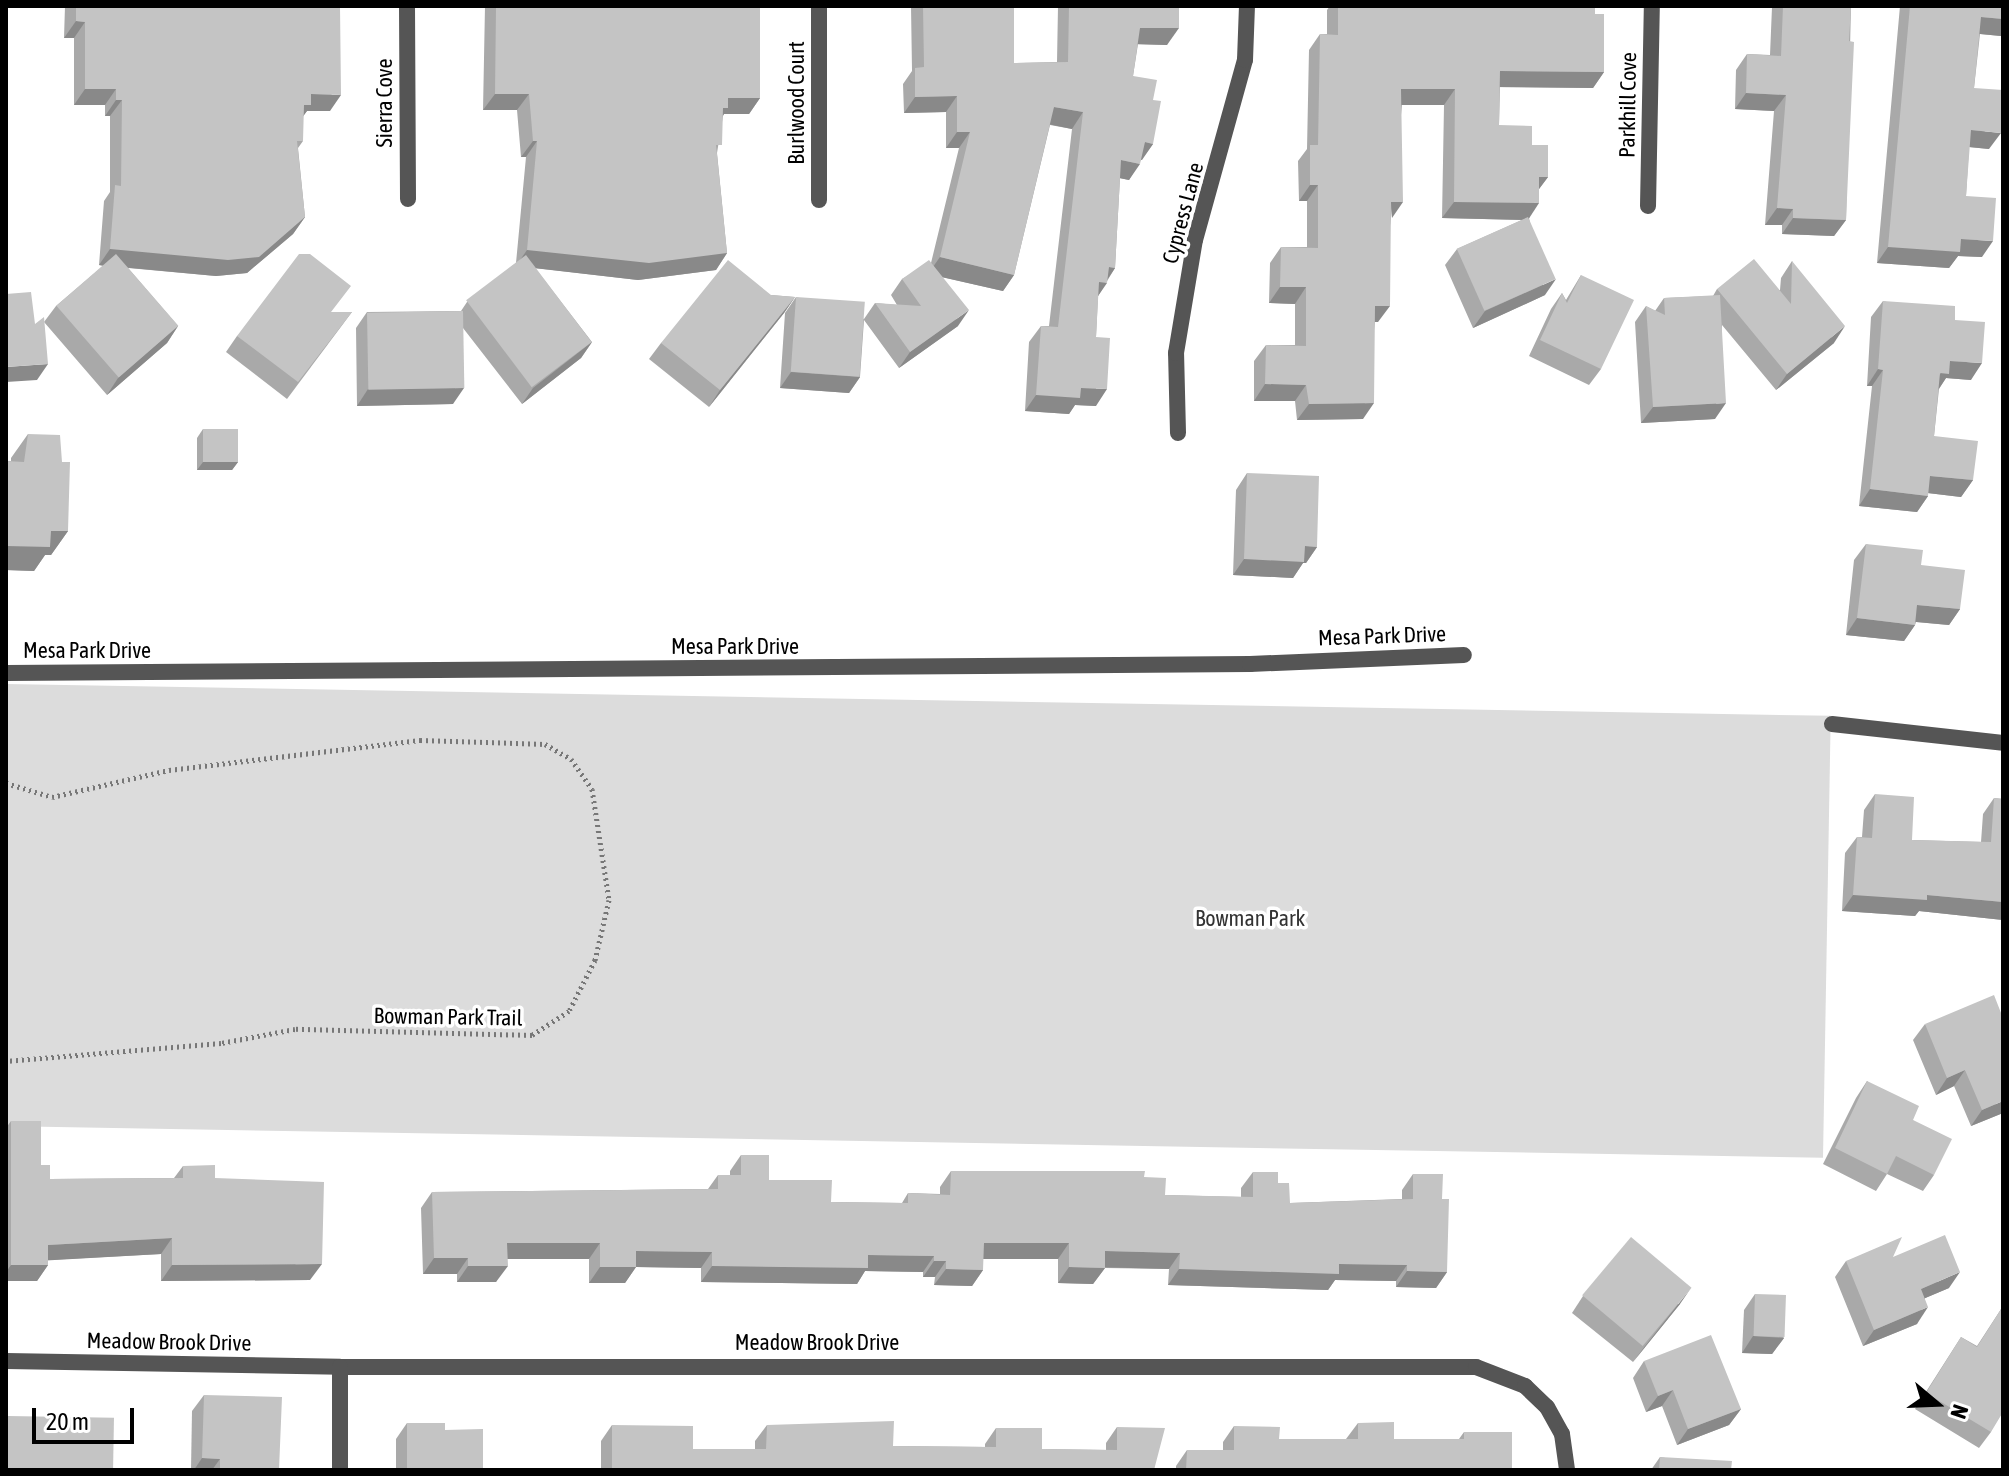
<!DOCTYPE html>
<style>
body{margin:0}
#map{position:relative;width:2009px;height:1476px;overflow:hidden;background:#fff;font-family:"Asap Condensed",sans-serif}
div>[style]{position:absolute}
.green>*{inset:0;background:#dcdcdc;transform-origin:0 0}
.path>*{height:5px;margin-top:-2.5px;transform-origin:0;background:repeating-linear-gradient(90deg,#777 0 2px,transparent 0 6px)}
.minor>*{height:16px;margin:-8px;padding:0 8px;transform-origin:8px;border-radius:8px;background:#555}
.wall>*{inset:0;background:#a9a9a9}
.shaded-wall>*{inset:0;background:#898989;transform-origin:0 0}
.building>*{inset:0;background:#c4c4c4;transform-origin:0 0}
span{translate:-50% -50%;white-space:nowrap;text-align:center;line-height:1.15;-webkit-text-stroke:7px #fff;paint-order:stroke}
.street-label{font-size:22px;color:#000}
.park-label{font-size:22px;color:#333}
.frame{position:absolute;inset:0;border:8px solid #000;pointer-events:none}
.north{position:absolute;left:1897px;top:1364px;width:80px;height:80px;-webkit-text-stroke:6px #fff;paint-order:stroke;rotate:109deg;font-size:22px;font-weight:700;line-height:32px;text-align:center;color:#000}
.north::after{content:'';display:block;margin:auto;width:28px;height:36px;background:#000;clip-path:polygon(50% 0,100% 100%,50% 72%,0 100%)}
.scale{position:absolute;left:32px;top:1408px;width:102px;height:36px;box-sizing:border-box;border:4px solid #000;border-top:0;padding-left:10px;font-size:24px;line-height:28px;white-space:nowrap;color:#000;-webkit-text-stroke:6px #fff;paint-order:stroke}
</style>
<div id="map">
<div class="green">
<div style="left:6px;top:684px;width:1825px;height:442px;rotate:1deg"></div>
</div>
<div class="path">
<div style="left:6px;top:783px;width:48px;rotate:16.9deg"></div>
<div style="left:52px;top:797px;width:120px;rotate:-13deg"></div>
<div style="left:169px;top:770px;width:253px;rotate:-6.8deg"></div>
<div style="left:420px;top:740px;width:125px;rotate:1.8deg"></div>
<div style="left:545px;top:744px;width:30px;rotate:30deg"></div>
<div style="left:571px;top:759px;width:37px;rotate:55deg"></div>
<div style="left:592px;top:789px;width:112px;rotate:81.3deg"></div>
<div style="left:609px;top:900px;width:62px;rotate:103.1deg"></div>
<div style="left:595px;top:960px;width:57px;rotate:117deg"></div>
<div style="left:569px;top:1011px;width:44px;rotate:147deg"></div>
<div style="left:532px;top:1035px;width:237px;rotate:-178.5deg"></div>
<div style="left:295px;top:1029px;width:75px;rotate:169.3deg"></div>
<div style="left:221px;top:1043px;width:216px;rotate:175.2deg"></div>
</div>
<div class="minor">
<div style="left:407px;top:6px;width:193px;rotate:89.7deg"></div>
<div style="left:819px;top:200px;width:194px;rotate:-90deg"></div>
<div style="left:1648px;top:206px;width:200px;rotate:-88.9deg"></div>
<div style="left:1178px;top:433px;width:80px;rotate:-91.4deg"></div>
<div style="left:1176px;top:353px;width:115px;rotate:-80.5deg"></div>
<div style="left:1195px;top:240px;width:187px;rotate:-74.5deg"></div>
<div style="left:1245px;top:60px;width:54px;rotate:-87.9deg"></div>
<div style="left:6px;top:673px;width:1244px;rotate:-0.41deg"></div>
<div style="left:1250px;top:664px;width:214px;rotate:-2.4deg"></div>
<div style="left:1832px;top:724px;width:172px;rotate:6.3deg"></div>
<div style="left:6px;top:1361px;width:334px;rotate:1deg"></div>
<div style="left:340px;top:1367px;width:1136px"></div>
<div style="left:1476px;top:1367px;width:53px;rotate:21.2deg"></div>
<div style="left:1525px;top:1386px;width:30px;rotate:44deg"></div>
<div style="left:1547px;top:1407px;width:31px;rotate:61deg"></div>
<div style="left:1562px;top:1434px;width:36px;rotate:82deg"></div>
<div style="left:340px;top:1367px;width:103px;rotate:90deg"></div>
</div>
<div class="wall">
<div style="clip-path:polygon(65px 6px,340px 6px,330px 111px,307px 111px,303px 116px,303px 141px,298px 148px,305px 217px,293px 234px,247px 273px,216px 276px,128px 268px,178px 326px,167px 343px,107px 395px,44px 322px,56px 306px,103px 266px,99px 265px,104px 201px,110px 192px,110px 116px,105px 116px,105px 105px,74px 105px,74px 38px,64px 38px)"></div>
<div style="clip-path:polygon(485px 6px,760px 6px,760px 98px,749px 114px,724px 114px,723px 116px,717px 153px,727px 253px,716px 270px,638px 280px,535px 268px,592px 342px,581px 358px,522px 404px,463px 328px,453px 404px,357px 406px,356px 328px,367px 312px,461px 311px,467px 302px,516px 263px,526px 157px,521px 157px,517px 110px,483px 110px)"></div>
<div style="clip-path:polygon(911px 6px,1014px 6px,1014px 63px,1057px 62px,1058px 6px,1179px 6px,1167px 45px,1138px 44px,1133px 76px,1153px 100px,1153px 144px,1141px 160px,1129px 180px,1120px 178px,1115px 268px,1098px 296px,1096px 337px,1096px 406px,1075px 405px,1069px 414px,1025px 411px,1029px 342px,1041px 326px,1049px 326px,1072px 129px,1050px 125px,1014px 275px,1003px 291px,942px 277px,958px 326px,899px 368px,864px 320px,860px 377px,849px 393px,780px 388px,785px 313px,796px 297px,864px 319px,875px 303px,897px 305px,891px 295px,902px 279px,931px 263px,959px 148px,946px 148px,946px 112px,904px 113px,903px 84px,912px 71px)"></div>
<div style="clip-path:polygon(1330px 6px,1595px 6px,1595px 14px,1604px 72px,1593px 88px,1500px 87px,1499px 125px,1532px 145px,1548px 177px,1539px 189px,1529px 218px,1545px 295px,1473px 328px,1445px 265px,1457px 249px,1522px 220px,1442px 218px,1444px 105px,1402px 105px,1391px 218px,1378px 322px,1375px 322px,1363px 419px,1297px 420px,1295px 401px,1254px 401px,1254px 361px,1266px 345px,1295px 345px,1295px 304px,1269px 303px,1270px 263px,1281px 247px,1307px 247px,1307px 201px,1299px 201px,1298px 161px,1307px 149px,1309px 50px,1320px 34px,1327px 34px,1327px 10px)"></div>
<div style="clip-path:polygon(1731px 6px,1851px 6px,1846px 220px,1834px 236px,1782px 234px,1782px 225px,1765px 225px,1774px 111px,1735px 109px,1736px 70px,1747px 54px,1770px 55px,1772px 7px)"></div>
<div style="clip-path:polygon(1900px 6px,2003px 6px,2003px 33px,2001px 36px,1980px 34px,1974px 88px,1989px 149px,1969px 147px,1966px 196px,1982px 257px,1958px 256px,1949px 268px,1877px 263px)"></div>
<div style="clip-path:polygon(1792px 261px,1834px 343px,1776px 390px,1722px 325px,1715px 419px,1641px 423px,1635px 322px,1646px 306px,1655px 311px,1664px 298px,1713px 296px,1717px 289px,1780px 290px,1781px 278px)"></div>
<div style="clip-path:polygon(1581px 275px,1601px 369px,1589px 385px,1529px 356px,1551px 309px,1562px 293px,1566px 300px)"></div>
<div style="clip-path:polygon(771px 295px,795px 297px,784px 313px,709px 407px,649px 359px,661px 343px)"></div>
<div style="clip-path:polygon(1883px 301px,1955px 320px,1971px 380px,1946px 378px,1939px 389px,1934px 436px,1973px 480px,1961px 497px,1928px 493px,1928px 496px,1917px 512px,1859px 506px,1872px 386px,1867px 386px,1871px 317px)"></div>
<div style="clip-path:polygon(332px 312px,352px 312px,287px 399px,226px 352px,237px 336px)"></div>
<div style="clip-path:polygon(203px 429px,238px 462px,232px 470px,197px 470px,197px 438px)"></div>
<div style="clip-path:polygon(28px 434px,68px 531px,51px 555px,45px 555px,34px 571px,6px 570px,6px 461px,11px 461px,11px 458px)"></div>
<div style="clip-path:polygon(1247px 473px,1317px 547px,1306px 563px,1303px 563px,1293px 578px,1233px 575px,1236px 490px)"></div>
<div style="clip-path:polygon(1866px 544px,1921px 565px,1960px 609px,1949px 625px,1916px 622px,1915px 625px,1904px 641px,1846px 635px,1854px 560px)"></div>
<div style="clip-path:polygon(1875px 794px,1912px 840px,1981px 842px,1983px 814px,1994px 798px,2003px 799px,2003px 920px,1919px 911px,1915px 916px,1842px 911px,1845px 853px,1857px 837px,1862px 837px,1864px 810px)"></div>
<div style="clip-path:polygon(1925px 1024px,2003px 1113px,1971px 1126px,1954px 1086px,1936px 1095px,1913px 1040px)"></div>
<div style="clip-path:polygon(1867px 1081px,1913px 1120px,1934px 1175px,1923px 1191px,1887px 1174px,1876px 1191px,1823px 1164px,1856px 1098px)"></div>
<div style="clip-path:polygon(11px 1121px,50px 1179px,174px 1178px,183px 1166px,215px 1178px,310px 1280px,161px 1281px,161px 1254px,48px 1260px,48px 1265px,37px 1281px,6px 1281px,6px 1128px)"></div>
<div style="clip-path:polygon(741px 1155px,769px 1180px,831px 1202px,902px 1203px,908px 1193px,940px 1194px,940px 1187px,951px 1171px,1144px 1177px,1165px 1195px,1241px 1197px,1241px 1188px,1253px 1172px,1278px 1183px,1290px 1203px,1402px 1199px,1402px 1190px,1413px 1174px,1442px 1199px,1447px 1272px,1436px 1288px,1396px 1287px,1396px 1281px,1335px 1280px,1328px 1290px,1168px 1285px,1169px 1269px,1105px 1268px,1093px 1284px,1058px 1283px,1058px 1259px,983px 1259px,983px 1270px,972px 1286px,934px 1285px,935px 1277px,923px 1277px,923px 1272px,865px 1271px,857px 1284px,701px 1282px,701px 1268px,636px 1267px,625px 1283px,589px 1283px,589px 1259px,507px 1259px,496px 1282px,457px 1282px,457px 1274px,423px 1274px,421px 1208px,432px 1192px,708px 1189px,718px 1175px,730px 1175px,730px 1171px)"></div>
<div style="clip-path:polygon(1893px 1257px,1949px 1288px,1925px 1298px,1917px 1324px,1863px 1346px,1835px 1277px,1846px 1261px)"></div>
<div style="clip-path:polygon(1755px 1294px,1784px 1338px,1772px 1354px,1742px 1353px,1744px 1310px)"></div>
<div style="clip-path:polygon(1583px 1296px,1680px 1304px,1633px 1362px,1572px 1313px)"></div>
<div style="clip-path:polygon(2003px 1306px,1991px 1432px,1979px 1448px,1915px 1409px,1961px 1337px,1977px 1346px)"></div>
<div style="clip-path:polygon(1644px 1361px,1741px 1409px,1729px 1425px,1677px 1445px,1662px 1406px,1646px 1412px,1633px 1378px)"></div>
<div style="clip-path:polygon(204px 1395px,279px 1470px,191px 1470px,192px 1411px)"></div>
<div style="clip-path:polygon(8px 1416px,6px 1470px,6px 1419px)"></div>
<div style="clip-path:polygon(407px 1423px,445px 1430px,483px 1470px,396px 1470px,396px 1439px)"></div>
<div style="clip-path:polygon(1358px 1423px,1394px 1439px,1459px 1439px,1464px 1432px,1512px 1470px,1176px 1470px,1176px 1466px,1187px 1450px,1223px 1450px,1223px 1442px,1234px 1426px,1279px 1439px,1346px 1439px)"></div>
<div style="clip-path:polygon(612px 1425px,693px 1449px,755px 1449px,755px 1441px,767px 1425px,893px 1446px,985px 1447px,985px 1444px,996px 1428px,1042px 1449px,1106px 1450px,1106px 1443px,1117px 1427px,1154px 1470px,601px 1470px,601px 1441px)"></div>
<div style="clip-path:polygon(1660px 1457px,1731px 1470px,1651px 1470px)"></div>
</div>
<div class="shaded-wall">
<div style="clip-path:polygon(1981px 17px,2003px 19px,2003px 33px,2001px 36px,1970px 33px)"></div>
<div style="clip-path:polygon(76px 21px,85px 22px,74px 38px,64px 38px)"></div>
<div style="clip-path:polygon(1140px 28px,1179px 28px,1167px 45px,1129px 44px)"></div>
<div style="clip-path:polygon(1500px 71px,1604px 72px,1593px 88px,1488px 87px)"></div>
<div style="clip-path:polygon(85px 89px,116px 89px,105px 105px,74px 105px)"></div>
<div style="clip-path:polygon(1401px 89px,1455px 89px,1444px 105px,1390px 105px)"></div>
<div style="clip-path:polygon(1746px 93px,1786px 95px,1774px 111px,1735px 109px)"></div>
<div style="clip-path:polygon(311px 94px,341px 95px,330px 111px,307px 111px,299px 122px,292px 121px)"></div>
<div style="clip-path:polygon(495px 94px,529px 94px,517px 110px,483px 110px)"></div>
<div style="clip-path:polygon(957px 96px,946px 112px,904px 113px,915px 97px)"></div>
<div style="clip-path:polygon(728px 98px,760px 98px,749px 114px,724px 114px,717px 124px,712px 125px)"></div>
<div style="clip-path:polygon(116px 100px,122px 100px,110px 116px,105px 116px)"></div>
<div style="clip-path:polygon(1054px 107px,1083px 112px,1072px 129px,1043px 123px)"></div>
<div style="clip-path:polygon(1971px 130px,2001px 133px,1989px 149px,1959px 146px)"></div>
<div style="clip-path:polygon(957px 132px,970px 132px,959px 148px,946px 148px)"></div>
<div style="clip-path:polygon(533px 141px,537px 141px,526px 157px,521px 157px)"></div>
<div style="clip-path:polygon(1145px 142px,1153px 144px,1142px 160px,1134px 158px)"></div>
<div style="clip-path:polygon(1121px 160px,1140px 164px,1129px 180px,1109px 176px)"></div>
<div style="clip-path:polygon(1539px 177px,1548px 177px,1536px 193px)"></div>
<div style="clip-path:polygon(1310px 185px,1318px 185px,1307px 201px,1299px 201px)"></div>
<div style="clip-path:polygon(1391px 202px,1403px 202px,1392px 218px)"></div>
<div style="clip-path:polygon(1454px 202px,1539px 203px,1528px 220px,1442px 218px)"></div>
<div style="clip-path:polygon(1777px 208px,1793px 209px,1782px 225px,1765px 225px)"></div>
<div style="clip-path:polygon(305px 217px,293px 234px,247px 273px,216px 276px,99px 265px,110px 249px)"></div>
<div style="clip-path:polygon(1793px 218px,1846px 220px,1834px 236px,1782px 234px)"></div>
<div style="clip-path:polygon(1961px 239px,1993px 241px,1982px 257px,1958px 256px,1949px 268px,1877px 263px,1888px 247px)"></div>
<div style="clip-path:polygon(527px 250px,727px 253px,716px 270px,638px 280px,516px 266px)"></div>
<div style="clip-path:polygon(940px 257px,1014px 275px,1003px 291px,928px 274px)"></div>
<div style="clip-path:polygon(1109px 267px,1115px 268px,1105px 283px,1107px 283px,1096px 299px,1088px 298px)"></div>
<div style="clip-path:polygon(1556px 279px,1545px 295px,1473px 328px,1485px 311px)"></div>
<div style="clip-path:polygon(1280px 287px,1306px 287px,1295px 304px,1269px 303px)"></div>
<div style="clip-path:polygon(795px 297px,784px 313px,709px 407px,720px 390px)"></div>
<div style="clip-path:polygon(1375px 306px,1390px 306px,1378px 322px,1364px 322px)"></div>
<div style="clip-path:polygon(969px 310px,958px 326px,899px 368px,910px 352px)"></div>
<div style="clip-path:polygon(178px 326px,167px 343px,107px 395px,118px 378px)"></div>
<div style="clip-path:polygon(1845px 326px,1834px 343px,1776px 390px,1787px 374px)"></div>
<div style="clip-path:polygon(592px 342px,581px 358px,522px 404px,533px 388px)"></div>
<div style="clip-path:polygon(1950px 361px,1982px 363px,1971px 380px,1946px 378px,1938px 390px,1929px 389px)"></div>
<div style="clip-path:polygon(48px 364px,37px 380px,6px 382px,6px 367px)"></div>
<div style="clip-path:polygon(1878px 369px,1883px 370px,1872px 386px,1867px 386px)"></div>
<div style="clip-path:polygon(791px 372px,860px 377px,849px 393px,780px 388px)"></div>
<div style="clip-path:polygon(1265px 384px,1306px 385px,1295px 401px,1254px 401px)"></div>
<div style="clip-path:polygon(464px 388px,453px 404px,357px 406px,368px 389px)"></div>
<div style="clip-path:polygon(1081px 388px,1107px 389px,1096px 406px,1075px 405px,1069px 414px,1025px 411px,1036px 395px)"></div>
<div style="clip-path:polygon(1374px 403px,1363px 419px,1297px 420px,1309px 404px)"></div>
<div style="clip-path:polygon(1726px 403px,1715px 419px,1641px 423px,1653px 407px)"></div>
<div style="clip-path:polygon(203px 462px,238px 462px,232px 470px,197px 470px)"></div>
<div style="clip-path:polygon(1930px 476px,1973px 480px,1961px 497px,1919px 492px)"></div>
<div style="clip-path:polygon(1870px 489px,1928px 496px,1917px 512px,1859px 506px)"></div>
<div style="clip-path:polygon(51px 531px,68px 531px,51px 555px,45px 555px,34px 571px,6px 570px,6px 546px)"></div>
<div style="clip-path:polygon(1305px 546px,1317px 547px,1306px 563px,1303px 563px,1293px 578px,1233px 575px,1244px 559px)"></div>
<div style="clip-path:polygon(1917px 605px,1960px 609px,1949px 625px,1906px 621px)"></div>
<div style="clip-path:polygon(1857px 618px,1915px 625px,1904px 641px,1846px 635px)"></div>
<div style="clip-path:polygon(1853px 895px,1927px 895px,2003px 902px,2003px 920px,1919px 911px,1915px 916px,1842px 911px)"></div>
<div style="clip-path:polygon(1965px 1070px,1954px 1086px,1936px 1095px,1947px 1078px)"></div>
<div style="clip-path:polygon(2003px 1101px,2003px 1113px,1971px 1126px,1982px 1110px)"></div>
<div style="clip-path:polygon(172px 1238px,161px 1254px,37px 1261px,48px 1245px)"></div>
<div style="clip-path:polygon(507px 1243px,600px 1243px,589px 1259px,496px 1259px)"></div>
<div style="clip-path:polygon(984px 1243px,1069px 1243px,1058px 1259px,973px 1259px)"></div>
<div style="clip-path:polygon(636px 1251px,712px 1252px,701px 1268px,636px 1267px,625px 1283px,589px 1283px,600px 1267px)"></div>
<div style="clip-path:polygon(1105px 1251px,1180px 1253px,1169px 1269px,1093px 1267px)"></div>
<div style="clip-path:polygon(868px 1255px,934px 1256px,923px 1272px,865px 1271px,857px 1284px,701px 1282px,712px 1266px)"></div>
<div style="clip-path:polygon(434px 1258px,468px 1258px,457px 1274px,423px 1274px)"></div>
<div style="clip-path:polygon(934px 1261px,946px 1261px,935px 1277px,923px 1277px)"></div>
<div style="clip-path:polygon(322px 1264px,310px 1280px,161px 1281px,172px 1265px)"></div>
<div style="clip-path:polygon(1339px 1264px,1407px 1265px,1396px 1281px,1335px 1280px,1328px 1290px,1168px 1285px,1179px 1269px)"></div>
<div style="clip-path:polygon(11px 1265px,48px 1265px,37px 1281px,6px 1281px,6px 1272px)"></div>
<div style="clip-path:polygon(468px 1266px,508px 1266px,496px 1282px,457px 1282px)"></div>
<div style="clip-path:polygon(1069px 1267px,1105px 1268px,1093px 1284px,1058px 1283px)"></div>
<div style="clip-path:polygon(946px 1269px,983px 1270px,972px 1286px,934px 1285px)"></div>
<div style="clip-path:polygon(1407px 1271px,1447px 1272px,1436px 1288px,1396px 1287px)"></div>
<div style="clip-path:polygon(1960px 1272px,1949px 1288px,1909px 1305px,1921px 1289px)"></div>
<div style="clip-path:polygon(1691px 1288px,1680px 1304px,1633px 1362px,1645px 1346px)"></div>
<div style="clip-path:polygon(1928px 1307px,1917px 1324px,1863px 1346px,1874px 1330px)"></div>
<div style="clip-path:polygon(1753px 1336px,1784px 1338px,1772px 1354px,1742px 1353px)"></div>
<div style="clip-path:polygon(1673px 1390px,1662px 1406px,1646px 1412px,1658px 1396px)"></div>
<div style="clip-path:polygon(1741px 1409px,1729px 1425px,1677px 1445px,1688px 1429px)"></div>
<div style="clip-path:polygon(202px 1458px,220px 1459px,212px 1470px,194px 1470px)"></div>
<div style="left:77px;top:1469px;width:36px;height:1px"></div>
</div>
<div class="building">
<div style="clip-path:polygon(76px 6px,340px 6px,341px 95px,311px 94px,311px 105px,304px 105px,303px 141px,297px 141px,305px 217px,259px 257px,228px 260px,110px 249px,115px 185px,121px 186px,122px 100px,116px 100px,116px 89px,85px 89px,85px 22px,76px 21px)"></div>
<div style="clip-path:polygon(496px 6px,760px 6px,760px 98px,728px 98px,728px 108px,723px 108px,722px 145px,716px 145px,727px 253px,649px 263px,527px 250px,537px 141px,533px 141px,529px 94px,495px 94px)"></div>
<div style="clip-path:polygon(923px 6px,1014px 6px,1014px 63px,1068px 62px,1069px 6px,1179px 6px,1179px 28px,1140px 28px,1133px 76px,1157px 80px,1153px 100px,1161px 101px,1153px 144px,1145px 142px,1140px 164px,1121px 160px,1115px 268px,1109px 267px,1107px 283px,1099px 282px,1096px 337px,1110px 338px,1107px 389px,1081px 388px,1080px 398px,1036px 395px,1041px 326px,1058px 327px,1083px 112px,1054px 107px,1014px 275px,940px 257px,970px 132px,957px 132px,957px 96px,915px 97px,915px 68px,924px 67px)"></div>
<div style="clip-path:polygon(1338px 6px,1595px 6px,1595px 14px,1604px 14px,1604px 72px,1500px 71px,1499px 125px,1532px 126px,1532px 145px,1548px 145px,1548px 177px,1539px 177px,1539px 203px,1454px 202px,1455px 89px,1401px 89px,1403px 202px,1391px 202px,1390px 306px,1375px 306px,1374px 403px,1309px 404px,1306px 385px,1265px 384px,1266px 345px,1306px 346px,1306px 287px,1280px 287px,1281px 247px,1318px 248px,1318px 185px,1310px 185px,1310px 145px,1318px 145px,1320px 34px,1338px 35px)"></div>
<div style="clip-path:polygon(1783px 6px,1851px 6px,1849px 41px,1854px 42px,1846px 220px,1793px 218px,1793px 209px,1777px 208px,1786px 95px,1746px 93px,1747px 54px,1781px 56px)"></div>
<div style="clip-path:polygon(1910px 6px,2003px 6px,2003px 19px,1981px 17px,1974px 88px,2003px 90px,2001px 133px,1971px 130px,1966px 196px,1996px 198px,1993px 241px,1961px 239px,1960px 252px,1888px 247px)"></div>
<div style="left:1528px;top:217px;width:68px;height:78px;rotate:66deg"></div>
<div style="left:116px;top:254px;width:95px;height:79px;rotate:49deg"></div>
<div style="clip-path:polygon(299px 254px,310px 254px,351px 286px,331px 312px,352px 312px,298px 382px,237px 336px)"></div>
<div style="left:526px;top:255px;width:109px;height:75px;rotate:53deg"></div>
<div style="clip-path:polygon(1754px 259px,1791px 304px,1792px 261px,1845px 326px,1787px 374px,1717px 289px)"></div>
<div style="clip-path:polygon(728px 260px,771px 295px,795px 297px,720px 390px,661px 343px)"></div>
<div style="clip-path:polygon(929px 260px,969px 310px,910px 352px,875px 303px,921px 306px,902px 279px)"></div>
<div style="clip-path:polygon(1581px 275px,1634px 300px,1601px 369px,1540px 340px,1562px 293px,1567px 303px)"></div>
<div style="clip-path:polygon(31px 292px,35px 324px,44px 317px,48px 364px,6px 367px,6px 294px)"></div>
<div style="clip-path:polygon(1720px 295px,1726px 403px,1653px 407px,1646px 306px,1665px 315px,1664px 298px)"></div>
<div style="left:796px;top:297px;width:69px;height:75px;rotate:4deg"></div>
<div style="clip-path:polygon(1883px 301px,1955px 306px,1955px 320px,1985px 322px,1982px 363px,1950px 361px,1949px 374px,1940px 373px,1934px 436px,1978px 441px,1973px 480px,1930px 476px,1928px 496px,1870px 489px,1883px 370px,1878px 369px)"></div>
<div style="left:463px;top:311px;width:77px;height:96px;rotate:89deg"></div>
<div style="left:203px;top:429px;width:35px;height:33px"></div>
<div style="clip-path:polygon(28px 434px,60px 435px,62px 462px,70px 462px,68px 531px,51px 531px,50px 547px,6px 546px,6px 461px,24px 462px)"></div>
<div style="clip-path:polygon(1247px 473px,1319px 476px,1317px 547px,1305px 546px,1304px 562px,1244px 559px)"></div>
<div style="clip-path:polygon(1866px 544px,1923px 550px,1921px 565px,1965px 570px,1960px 609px,1917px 605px,1915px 625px,1857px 618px)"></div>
<div style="clip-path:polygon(1875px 794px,1914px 797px,1912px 840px,1991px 842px,1994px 798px,2003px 799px,2003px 902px,1927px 895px,1927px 900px,1853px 895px,1857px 837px,1872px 838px)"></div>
<div style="clip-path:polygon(1994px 995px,2003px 1018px,2003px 1101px,1982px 1110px,1965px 1070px,1947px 1078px,1925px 1024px)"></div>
<div style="clip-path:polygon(1867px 1081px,1919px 1106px,1913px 1120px,1952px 1139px,1934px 1175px,1896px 1156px,1887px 1174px,1835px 1148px)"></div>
<div style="clip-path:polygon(11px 1121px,41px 1121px,41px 1165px,50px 1165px,50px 1179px,183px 1178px,183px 1166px,215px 1165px,215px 1178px,324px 1182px,322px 1264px,172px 1265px,172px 1238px,48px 1245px,48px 1265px,11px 1265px)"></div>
<div style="clip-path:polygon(741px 1155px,769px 1155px,769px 1180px,832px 1180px,831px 1202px,908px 1203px,908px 1193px,950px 1195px,951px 1171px,1145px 1171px,1144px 1177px,1166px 1178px,1165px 1195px,1253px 1197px,1253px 1172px,1278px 1172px,1278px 1183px,1289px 1183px,1290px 1203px,1413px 1199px,1413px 1174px,1443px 1174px,1442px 1199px,1449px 1199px,1447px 1272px,1407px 1271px,1407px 1265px,1339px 1264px,1339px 1274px,1179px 1269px,1180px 1253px,1105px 1251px,1105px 1268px,1069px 1267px,1069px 1243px,984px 1243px,983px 1270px,946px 1269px,946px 1261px,934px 1261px,934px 1256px,868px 1255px,868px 1268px,712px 1266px,712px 1252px,636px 1251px,636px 1267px,600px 1267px,600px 1243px,507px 1243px,508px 1266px,468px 1266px,468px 1258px,434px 1258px,432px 1192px,718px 1189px,718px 1175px,741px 1175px)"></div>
<div style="clip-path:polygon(1945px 1235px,1960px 1272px,1921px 1289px,1928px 1307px,1874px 1330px,1846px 1261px,1902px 1237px,1893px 1257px)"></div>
<div style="left:1631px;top:1237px;width:79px;height:76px;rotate:40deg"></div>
<div style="left:1755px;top:1294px;width:31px;height:42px;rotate:2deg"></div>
<div style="clip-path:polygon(2003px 1306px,2003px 1412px,1991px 1432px,1926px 1393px,1961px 1337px,1977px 1347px)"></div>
<div style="clip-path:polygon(1711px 1335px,1741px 1409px,1688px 1429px,1673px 1390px,1658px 1396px,1644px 1361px)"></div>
<div style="clip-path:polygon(204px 1395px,282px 1397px,279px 1470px,220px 1470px,220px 1459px,202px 1458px)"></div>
<div style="left:8px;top:1416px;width:106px;height:54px;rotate:1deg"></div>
<div style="clip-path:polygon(894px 1421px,893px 1446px,996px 1447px,996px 1428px,1042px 1428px,1042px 1449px,1117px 1450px,1117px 1427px,1165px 1428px,1154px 1470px,612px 1470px,612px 1425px,693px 1426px,693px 1449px,766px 1449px,767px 1425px)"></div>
<div style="clip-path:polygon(1394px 1422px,1394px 1439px,1464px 1439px,1464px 1432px,1512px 1432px,1512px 1470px,1186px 1470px,1187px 1450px,1234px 1450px,1234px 1426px,1280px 1427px,1279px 1439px,1358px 1439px,1358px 1423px)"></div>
<div style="clip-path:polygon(407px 1423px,445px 1423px,445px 1430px,483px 1429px,483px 1470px,407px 1470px)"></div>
<div style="clip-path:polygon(1660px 1457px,1732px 1461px,1731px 1470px,1659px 1470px)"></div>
</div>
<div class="street-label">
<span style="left:385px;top:103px;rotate:-90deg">Sierra Cove</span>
<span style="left:797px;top:103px;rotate:-90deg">Burlwood Court</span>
<span style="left:1628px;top:105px;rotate:-89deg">Parkhill Cove</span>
<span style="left:1183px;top:213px;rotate:-75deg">Cypress Lane</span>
<span style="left:1382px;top:636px;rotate:-2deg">Mesa Park Drive</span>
<span style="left:735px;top:647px">Mesa Park Drive</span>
<span style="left:87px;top:651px">Mesa Park Drive</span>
<span style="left:448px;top:1017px;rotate:1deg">Bowman Park Trail</span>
<span style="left:169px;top:1342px;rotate:1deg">Meadow Brook Drive</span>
<span style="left:817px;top:1343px">Meadow Brook Drive</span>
</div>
<div class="park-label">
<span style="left:1250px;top:919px">Bowman Park</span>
</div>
<div class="frame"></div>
<div class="north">N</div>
<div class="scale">20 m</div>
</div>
